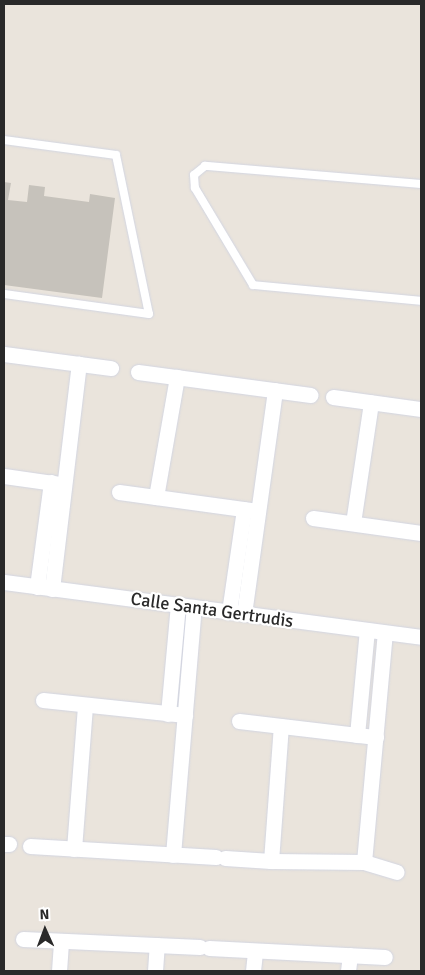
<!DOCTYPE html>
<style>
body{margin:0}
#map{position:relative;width:425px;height:975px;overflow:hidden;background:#eae4dc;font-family:Signika,sans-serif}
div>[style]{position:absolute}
.building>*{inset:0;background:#c6c2bb}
.roads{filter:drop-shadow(0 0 1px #d2d5e1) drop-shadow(0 0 1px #d2d5e1)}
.lane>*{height:8px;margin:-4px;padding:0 4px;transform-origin:4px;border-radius:4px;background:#fff}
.street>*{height:15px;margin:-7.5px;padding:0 7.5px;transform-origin:7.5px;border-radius:7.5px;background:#fff}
span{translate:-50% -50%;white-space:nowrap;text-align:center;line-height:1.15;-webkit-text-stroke:4.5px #fff;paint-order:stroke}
.street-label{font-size:18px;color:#292929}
.frame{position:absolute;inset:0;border:5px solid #292929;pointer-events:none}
.north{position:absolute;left:20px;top:905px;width:50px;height:50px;-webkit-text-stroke:4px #fff;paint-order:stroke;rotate:358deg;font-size:14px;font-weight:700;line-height:20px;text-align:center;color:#292929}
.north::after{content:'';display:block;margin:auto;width:18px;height:22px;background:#292929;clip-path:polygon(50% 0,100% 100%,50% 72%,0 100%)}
</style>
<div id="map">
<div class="building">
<div style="clip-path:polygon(4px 182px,11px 183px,8px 200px,27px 202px,29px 185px,45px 187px,44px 196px,89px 202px,90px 194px,115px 198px,102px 298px,4px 285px)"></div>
</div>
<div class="roads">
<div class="lane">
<div style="left:4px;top:140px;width:113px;rotate:7.6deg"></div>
<div style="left:116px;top:155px;width:162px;rotate:78.3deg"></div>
<div style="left:149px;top:314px;width:146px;rotate:-172.1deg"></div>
<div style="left:421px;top:184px;width:217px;rotate:-175.2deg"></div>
<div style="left:205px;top:166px;width:14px;rotate:141deg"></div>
<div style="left:194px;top:175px;width:13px;rotate:86deg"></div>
<div style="left:195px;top:188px;width:113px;rotate:59.1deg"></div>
<div style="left:253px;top:285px;width:169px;rotate:5.4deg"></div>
</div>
<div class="street">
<div style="left:4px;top:354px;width:108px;rotate:7.5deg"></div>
<div style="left:138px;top:372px;width:174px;rotate:7.6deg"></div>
<div style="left:333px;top:397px;width:89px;rotate:7.8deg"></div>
<div style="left:4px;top:476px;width:58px;rotate:8deg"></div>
<div style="left:119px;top:492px;width:140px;rotate:7.8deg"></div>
<div style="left:156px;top:497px;width:122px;rotate:-80.1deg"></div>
<div style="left:313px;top:518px;width:109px;rotate:7.9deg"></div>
<div style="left:353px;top:523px;width:122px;rotate:-81.5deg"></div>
<div style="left:4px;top:582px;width:421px;rotate:7.5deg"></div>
<div style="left:37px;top:587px;width:106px;rotate:-82.4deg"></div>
<div style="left:52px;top:589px;width:227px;rotate:-83.2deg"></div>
<div style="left:229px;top:612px;width:104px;rotate:-81.7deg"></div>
<div style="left:244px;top:614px;width:226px;rotate:-82.1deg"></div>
<div style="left:43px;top:700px;width:143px;rotate:6deg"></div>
<div style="left:168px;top:714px;width:109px;rotate:-84.8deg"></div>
<div style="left:239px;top:721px;width:138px;rotate:6.7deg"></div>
<div style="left:357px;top:735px;width:105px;rotate:-84.6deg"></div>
<div style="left:4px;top:844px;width:5px"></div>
<div style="left:30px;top:846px;width:186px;rotate:3.4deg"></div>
<div style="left:74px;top:849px;width:144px;rotate:-85.6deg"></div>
<div style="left:173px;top:855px;width:249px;rotate:-85.2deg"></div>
<div style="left:225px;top:858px;width:46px;rotate:3.7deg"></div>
<div style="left:271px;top:861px;width:93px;rotate:0.6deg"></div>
<div style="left:364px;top:862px;width:230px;rotate:-84.8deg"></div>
<div style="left:271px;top:861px;width:135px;rotate:-85.8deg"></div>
<div style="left:364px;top:862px;width:34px;rotate:17deg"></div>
<div style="left:23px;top:939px;width:177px;rotate:2.6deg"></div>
<div style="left:209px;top:948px;width:176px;rotate:2.9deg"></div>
<div style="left:59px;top:971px;width:30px;rotate:-86deg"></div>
<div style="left:155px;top:971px;width:26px;rotate:-86deg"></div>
<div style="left:253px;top:971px;width:20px;rotate:-84deg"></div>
<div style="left:348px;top:971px;width:16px;rotate:-83deg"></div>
</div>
</div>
<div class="street-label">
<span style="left:212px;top:610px;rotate:8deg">Calle Santa Gertrudis</span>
</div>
<div class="frame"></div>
<div class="north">N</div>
</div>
